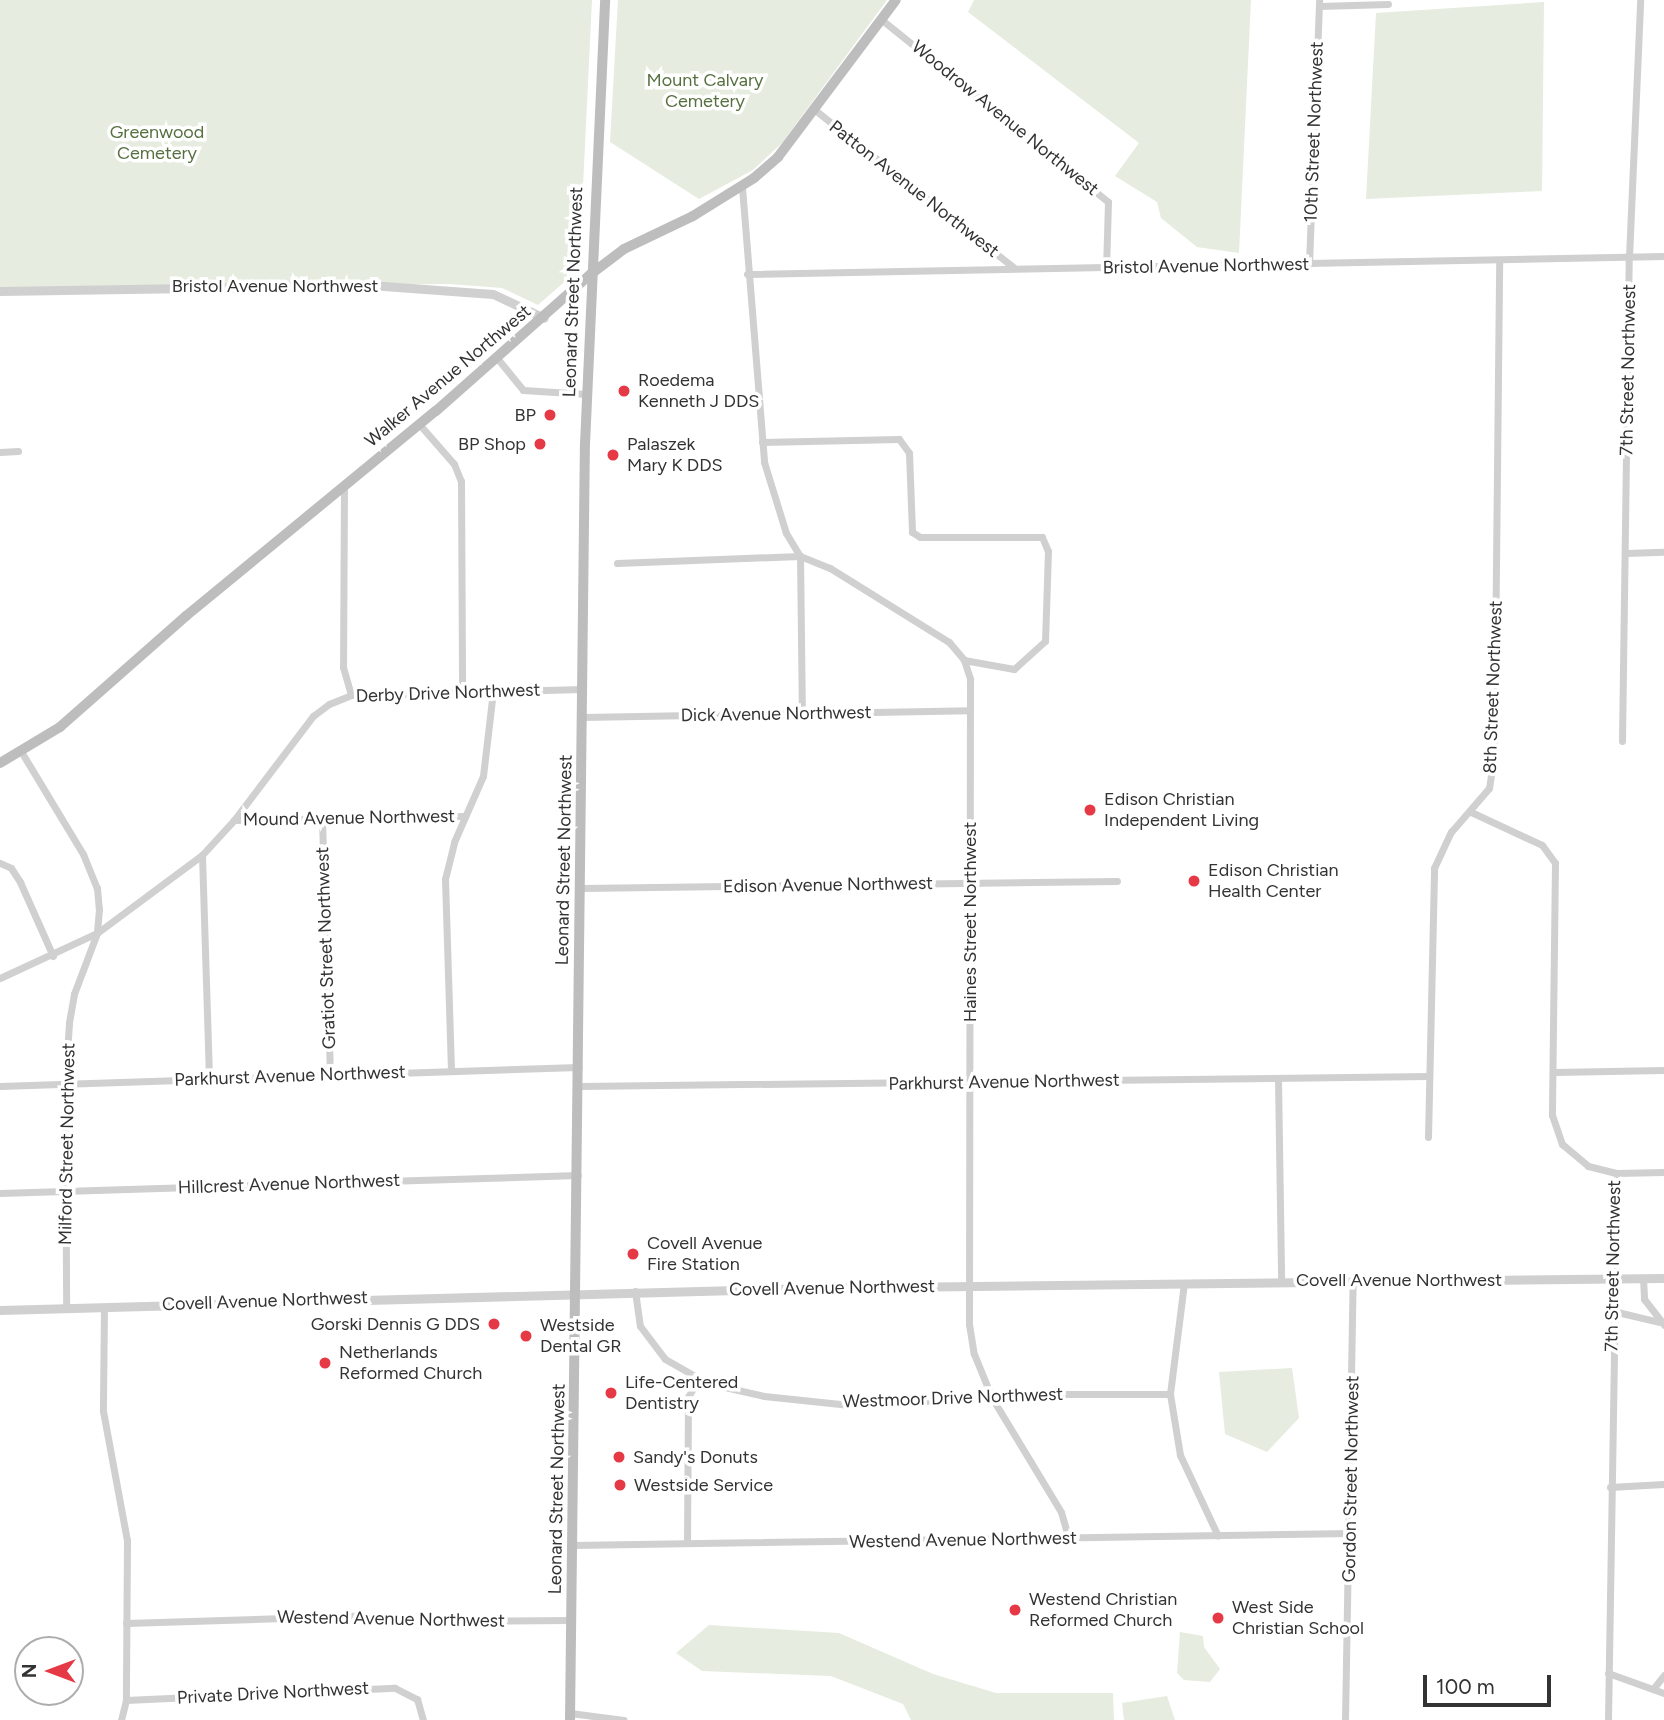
<!DOCTYPE html>
<style>
body{margin:0}
#map{position:relative;width:1664px;height:1720px;overflow:hidden;background:#fff;font-family:Figtree,sans-serif}
div>[style]{position:absolute}
.green>*{inset:0;background:#e6ecdf}
.minor>*{height:7px;margin:-3.5px;padding:0 3.5px;transform-origin:3.5px;border-radius:3.5px;background:#d0d0d0}
.tertiary>*{height:9px;margin:-4.5px;padding:0 4.5px;transform-origin:4.5px;border-radius:4.5px;background:#d0d0d0}
.secondary>*{height:10px;margin:-5px;padding:0 5px;transform-origin:5px;border-radius:5px;background:#bdbdbd}
.dots>*{width:19px;height:19px;translate:-50% -50%;box-sizing:border-box;border:4px solid #fff;border-radius:50%}
span{translate:-50% -50%;white-space:nowrap;text-align:center;line-height:1.15;-webkit-text-stroke:7px #fff;paint-order:stroke}
.park-label{font-size:18px;color:#56703f}
.street-label{font-size:18px;color:#333}
.poi-label{font-size:18px;color:#333}
.left{translate:0 -50%;text-align:left}
.right{translate:-100% -50%;text-align:right}
.north{position:absolute;left:14px;top:1636px;width:70px;height:70px;box-sizing:border-box;background:#fff;border:2px solid #adadad;border-radius:50%;rotate:270deg;font-size:19px;font-weight:700;line-height:28px;text-align:center;color:#333}
.north::after{content:'';display:block;margin:auto;width:24px;height:32px;background:#e63946;clip-path:polygon(50% 0,100% 100%,50% 72%,0 100%)}
.scale{position:absolute;left:1423px;top:1675px;width:128px;height:32px;box-sizing:border-box;border:4px solid #333;border-top:0;padding-left:9px;font-size:21px;line-height:24px;white-space:nowrap;color:#333;-webkit-text-stroke:5px #fff;paint-order:stroke}
</style>
<div id="map">
<div class="green">
<div style="clip-path:polygon(0 0,592px 0,579px 269px,538px 305px,502px 288px,449px 284px,0 288px)"></div>
<div style="clip-path:polygon(618px 0,887px 0,782px 143px,753px 170px,699px 199px,610px 142px)"></div>
<div style="clip-path:polygon(974px 0,1251px 0,1239px 253px,1197px 247px,1161px 218px,1157px 202px,1115px 176px,1139px 143px,968px 12px)"></div>
<div style="clip-path:polygon(1544px 2px,1542px 191px,1366px 199px,1376px 13px)"></div>
<div style="clip-path:polygon(1292px 1368px,1299px 1418px,1267px 1452px,1225px 1434px,1219px 1372px)"></div>
<div style="clip-path:polygon(709px 1625px,839px 1633px,933px 1674px,996px 1693px,1113px 1693px,1114px 1720px,911px 1720px,903px 1704px,831px 1676px,702px 1671px,676px 1653px)"></div>
<div style="clip-path:polygon(1180px 1632px,1203px 1636px,1204px 1647px,1220px 1669px,1210px 1682px,1184px 1680px,1177px 1673px)"></div>
<div style="clip-path:polygon(1167px 1696px,1175px 1720px,1124px 1720px,1122px 1703px)"></div>
</div>
<div class="minor">
<div style="left:1319px;top:6px;width:69px;rotate:-1.7deg"></div>
<div style="left:882px;top:20px;width:290px;rotate:38.8deg"></div>
<div style="left:1108px;top:202px;width:66px;rotate:91.7deg"></div>
<div style="left:815px;top:110px;width:254px;rotate:38.4deg"></div>
<div style="left:742px;top:187px;width:276px;rotate:85.4deg"></div>
<div style="left:764px;top:462px;width:74px;rotate:72.8deg"></div>
<div style="left:786px;top:533px;width:27px;rotate:59deg"></div>
<div style="left:800px;top:556px;width:157px;rotate:89.3deg"></div>
<div style="left:1309px;top:264px;width:264px;rotate:-87.8deg"></div>
<div style="left:747px;top:274px;width:917px;rotate:-1.12deg"></div>
<div style="left:497px;top:358px;width:41px;rotate:50.9deg"></div>
<div style="left:523px;top:390px;width:63px;rotate:3.6deg"></div>
<div style="left:419px;top:424px;width:53px;rotate:48.8deg"></div>
<div style="left:454px;top:464px;width:18px;rotate:68deg"></div>
<div style="left:461px;top:481px;width:210px;rotate:89.7deg"></div>
<div style="left:762px;top:442px;width:137px;rotate:-1.3deg"></div>
<div style="left:899px;top:439px;width:17px;rotate:54deg"></div>
<div style="left:909px;top:453px;width:79px;rotate:87.8deg"></div>
<div style="left:912px;top:532px;width:9px;rotate:32deg"></div>
<div style="left:920px;top:537px;width:122px"></div>
<div style="left:1042px;top:537px;width:15px;rotate:67deg"></div>
<div style="left:1048px;top:551px;width:90px;rotate:91.9deg"></div>
<div style="left:1045px;top:641px;width:42px;rotate:137.9deg"></div>
<div style="left:1014px;top:669px;width:51px;rotate:-169.8deg"></div>
<div style="left:0;top:452px;width:18px;rotate:-3deg"></div>
<div style="left:344px;top:486px;width:181px;rotate:90.3deg"></div>
<div style="left:343px;top:667px;width:29px;rotate:74deg"></div>
<div style="left:1626px;top:553px;width:38px;rotate:-2deg"></div>
<div style="left:617px;top:563px;width:183px;rotate:-2.2deg"></div>
<div style="left:800px;top:556px;width:32px;rotate:22deg"></div>
<div style="left:830px;top:568px;width:140px;rotate:31.9deg"></div>
<div style="left:949px;top:642px;width:23px;rotate:50deg"></div>
<div style="left:964px;top:660px;width:20px;rotate:72deg"></div>
<div style="left:970px;top:679px;width:645px;rotate:90.09deg"></div>
<div style="left:969px;top:1324px;width:30px;rotate:81deg"></div>
<div style="left:974px;top:1354px;width:48px;rotate:67.8deg"></div>
<div style="left:992px;top:1398px;width:133px;rotate:58.8deg"></div>
<div style="left:1061px;top:1512px;width:29px;rotate:74deg"></div>
<div style="left:583px;top:717px;width:387px;rotate:-1deg"></div>
<div style="left:1622px;top:741px;width:484px;rotate:-89.2deg"></div>
<div style="left:1629px;top:257px;width:257px;rotate:-87.5deg"></div>
<div style="left:22px;top:753px;width:118px;rotate:58.9deg"></div>
<div style="left:83px;top:854px;width:37px;rotate:68deg"></div>
<div style="left:97px;top:888px;width:21px;rotate:85deg"></div>
<div style="left:99px;top:909px;width:24px;rotate:95deg"></div>
<div style="left:97px;top:933px;width:65px;rotate:110.7deg"></div>
<div style="left:74px;top:994px;width:29px;rotate:100deg"></div>
<div style="left:69px;top:1023px;width:61px;rotate:93.8deg"></div>
<div style="left:65px;top:1084px;width:224px;rotate:89.7deg"></div>
<div style="left:1471px;top:812px;width:78px;rotate:24.9deg"></div>
<div style="left:1542px;top:845px;width:22px;rotate:54deg"></div>
<div style="left:1555px;top:863px;width:252px;rotate:90.7deg"></div>
<div style="left:1552px;top:1115px;width:31px;rotate:71deg"></div>
<div style="left:1562px;top:1144px;width:34px;rotate:40deg"></div>
<div style="left:1588px;top:1166px;width:30px;rotate:14deg"></div>
<div style="left:1617px;top:1173px;width:47px;rotate:-1.2deg"></div>
<div style="left:234px;top:820px;width:231px;rotate:-1deg"></div>
<div style="left:322px;top:820px;width:255px;rotate:88.2deg"></div>
<div style="left:202px;top:855px;width:223px;rotate:88.2deg"></div>
<div style="left:0;top:863px;width:12px;rotate:24deg"></div>
<div style="left:11px;top:868px;width:17px;rotate:57deg"></div>
<div style="left:20px;top:882px;width:81px;rotate:66deg"></div>
<div style="left:582px;top:888px;width:535px;rotate:-0.75deg"></div>
<div style="left:0;top:978px;width:107px;rotate:-24.9deg"></div>
<div style="left:97px;top:933px;width:131px;rotate:-36.6deg"></div>
<div style="left:202px;top:855px;width:47px;rotate:-47.6deg"></div>
<div style="left:234px;top:820px;width:131px;rotate:-52.8deg"></div>
<div style="left:313px;top:716px;width:20px;rotate:-37deg"></div>
<div style="left:329px;top:704px;width:24px;rotate:-22deg"></div>
<div style="left:351px;top:695px;width:232px;rotate:-1.5deg"></div>
<div style="left:451px;top:1070px;width:191px;rotate:-91.8deg"></div>
<div style="left:445px;top:879px;width:38px;rotate:-76deg"></div>
<div style="left:454px;top:842px;width:72px;rotate:-66.3deg"></div>
<div style="left:483px;top:776px;width:86px;rotate:-83.3deg"></div>
<div style="left:1554px;top:1072px;width:110px;rotate:-1deg"></div>
<div style="left:1278px;top:1079px;width:202px;rotate:89.1deg"></div>
<div style="left:0;top:1086px;width:579px;rotate:-1.88deg"></div>
<div style="left:580px;top:1086px;width:849px;rotate:-0.67deg"></div>
<div style="left:1428px;top:1137px;width:269px;rotate:-88.7deg"></div>
<div style="left:1434px;top:868px;width:40px;rotate:-65deg"></div>
<div style="left:1451px;top:832px;width:58px;rotate:-49.2deg"></div>
<div style="left:1489px;top:788px;width:31px;rotate:-81deg"></div>
<div style="left:1494px;top:757px;width:497px;rotate:-89.4deg"></div>
<div style="left:0;top:1193px;width:578px;rotate:-1.78deg"></div>
<div style="left:1643px;top:1278px;width:21px;rotate:87deg"></div>
<div style="left:1644px;top:1299px;width:33px;rotate:52deg"></div>
<div style="left:1184px;top:1283px;width:112px;rotate:97.2deg"></div>
<div style="left:1170px;top:1394px;width:62px;rotate:80.7deg"></div>
<div style="left:1180px;top:1455px;width:89px;rotate:64.9deg"></div>
<div style="left:635px;top:1291px;width:35px;rotate:82deg"></div>
<div style="left:640px;top:1326px;width:41px;rotate:52.9deg"></div>
<div style="left:665px;top:1359px;width:48px;rotate:29.7deg"></div>
<div style="left:707px;top:1383px;width:58px;rotate:12.8deg"></div>
<div style="left:764px;top:1396px;width:86px;rotate:6deg"></div>
<div style="left:850px;top:1405px;width:203px;rotate:-3.1deg"></div>
<div style="left:1053px;top:1394px;width:117px"></div>
<div style="left:104px;top:1307px;width:104px;rotate:90.6deg"></div>
<div style="left:103px;top:1411px;width:131px;rotate:79.5deg"></div>
<div style="left:127px;top:1540px;width:160px;rotate:90.4deg"></div>
<div style="left:126px;top:1700px;width:21px;rotate:104deg"></div>
<div style="left:1613px;top:1311px;width:47px;rotate:13.4deg"></div>
<div style="left:1610px;top:1487px;width:54px;rotate:-3.2deg"></div>
<div style="left:687px;top:1543px;width:146px;rotate:-89.6deg"></div>
<div style="left:688px;top:1397px;width:20px;rotate:-60deg"></div>
<div style="left:573px;top:1545px;width:779px;rotate:-0.88deg"></div>
<div style="left:126px;top:1623px;width:228px;rotate:-1.8deg"></div>
<div style="left:354px;top:1616px;width:77px;rotate:3.7deg"></div>
<div style="left:431px;top:1621px;width:140px;rotate:-0.4deg"></div>
<div style="left:1608px;top:1673px;width:59px;rotate:19.7deg"></div>
<div style="left:1653px;top:1689px;width:18px;rotate:-52deg"></div>
<div style="left:126px;top:1700px;width:269px;rotate:-2.6deg"></div>
<div style="left:395px;top:1688px;width:25px;rotate:27deg"></div>
<div style="left:417px;top:1699px;width:22px;rotate:74deg"></div>
<div style="left:570px;top:1713px;width:54px;rotate:7.4deg"></div>
<div style="left:1345px;top:1720px;width:439px;rotate:-89deg"></div>
<div style="left:1608px;top:1720px;width:547px;rotate:-89.06deg"></div>
</div>
<div class="tertiary">
<div style="left:0;top:291px;width:370px;rotate:-0.9deg"></div>
<div style="left:370px;top:285px;width:123px;rotate:4.2deg"></div>
<div style="left:493px;top:294px;width:56px;rotate:25.2deg"></div>
<div style="left:0;top:1310px;width:807px;rotate:-1.56deg"></div>
<div style="left:807px;top:1288px;width:857px;rotate:-0.67deg"></div>
</div>
<div class="secondary">
<div style="left:0;top:763px;width:70px;rotate:-31deg"></div>
<div style="left:60px;top:727px;width:168px;rotate:-41.4deg"></div>
<div style="left:186px;top:616px;width:323px;rotate:-39.4deg"></div>
<div style="left:436px;top:411px;width:207px;rotate:-41.5deg"></div>
<div style="left:591px;top:274px;width:41px;rotate:-37.1deg"></div>
<div style="left:624px;top:249px;width:76px;rotate:-25.6deg"></div>
<div style="left:693px;top:216px;width:72px;rotate:-31.9deg"></div>
<div style="left:754px;top:178px;width:32px;rotate:-41deg"></div>
<div style="left:778px;top:157px;width:196px;rotate:-53.1deg"></div>
<div style="left:570px;top:1720px;width:1276px;rotate:-89.33deg"></div>
<div style="left:585px;top:444px;width:444px;rotate:-87.4deg"></div>
</div>
<div class="dots">
<div style="left:624px;top:391px;background:#e63946"></div>
<div style="left:550px;top:415px;background:#e63946"></div>
<div style="left:540px;top:444px;background:#e63946"></div>
<div style="left:613px;top:455px;background:#e63946"></div>
<div style="left:1090px;top:810px;background:#e63946"></div>
<div style="left:1194px;top:881px;background:#e63946"></div>
<div style="left:633px;top:1254px;background:#e63946"></div>
<div style="left:494px;top:1324px;background:#e63946"></div>
<div style="left:526px;top:1336px;background:#e63946"></div>
<div style="left:325px;top:1363px;background:#e63946"></div>
<div style="left:611px;top:1393px;background:#e63946"></div>
<div style="left:619px;top:1457px;background:#e63946"></div>
<div style="left:620px;top:1485px;background:#e63946"></div>
<div style="left:1015px;top:1610px;background:#e63946"></div>
<div style="left:1218px;top:1618px;background:#e63946"></div>
</div>
<div class="park-label">
<span style="left:705px;top:91px">Mount Calvary<br>Cemetery</span>
<span style="left:157px;top:143px">Greenwood<br>Cemetery</span>
</div>
<div class="street-label">
<span style="left:1005px;top:118px;rotate:39deg">Woodrow Avenue Northwest</span>
<span style="left:1314px;top:132px;rotate:-88deg">10th Street Northwest</span>
<span style="left:914px;top:189px;rotate:38deg">Patton Avenue Northwest</span>
<span style="left:1206px;top:266px;rotate:-1deg">Bristol Avenue Northwest</span>
<span style="left:275px;top:286px">Bristol Avenue Northwest</span>
<span style="left:573px;top:292px;rotate:-88deg">Leonard Street Northwest</span>
<span style="left:1628px;top:370px;rotate:-89deg">7th Street Northwest</span>
<span style="left:448px;top:376px;rotate:-40deg">Walker Avenue Northwest</span>
<span style="left:1493px;top:687px;rotate:-88deg">8th Street Northwest</span>
<span style="left:448px;top:693px;rotate:-2deg">Derby Drive Northwest</span>
<span style="left:776px;top:714px;rotate:-1deg">Dick Avenue Northwest</span>
<span style="left:349px;top:818px;rotate:-1deg">Mound Avenue Northwest</span>
<span style="left:564px;top:860px;rotate:-89deg">Leonard Street Northwest</span>
<span style="left:828px;top:885px;rotate:-1deg">Edison Avenue Northwest</span>
<span style="left:970px;top:922px;rotate:-90deg">Haines Street Northwest</span>
<span style="left:326px;top:948px;rotate:-92deg">Gratiot Street Northwest</span>
<span style="left:290px;top:1076px;rotate:-2deg">Parkhurst Avenue Northwest</span>
<span style="left:1004px;top:1082px;rotate:-1deg">Parkhurst Avenue Northwest</span>
<span style="left:67px;top:1144px;rotate:-89deg">Milford Street Northwest</span>
<span style="left:289px;top:1184px;rotate:-2deg">Hillcrest Avenue Northwest</span>
<span style="left:1613px;top:1266px;rotate:-89deg">7th Street Northwest</span>
<span style="left:1399px;top:1280px">Covell Avenue Northwest</span>
<span style="left:832px;top:1288px;rotate:-1deg">Covell Avenue Northwest</span>
<span style="left:265px;top:1301px;rotate:-2deg">Covell Avenue Northwest</span>
<span style="left:953px;top:1398px;rotate:-2deg">Westmoor Drive Northwest</span>
<span style="left:1351px;top:1479px;rotate:-89deg">Gordon Street Northwest</span>
<span style="left:557px;top:1489px;rotate:-89deg">Leonard Street Northwest</span>
<span style="left:963px;top:1540px;rotate:-1deg">Westend Avenue Northwest</span>
<span style="left:391px;top:1619px;rotate:1deg">Westend Avenue Northwest</span>
<span style="left:273px;top:1693px;rotate:-3deg">Private Drive Northwest</span>
</div>
<div class="poi-label">
<span class="left" style="left:638px;top:391px">Roedema<br>Kenneth J DDS</span>
<span class="right" style="left:536px;top:415px">BP</span>
<span class="right" style="left:526px;top:444px">BP Shop</span>
<span class="left" style="left:627px;top:455px">Palaszek<br>Mary K DDS</span>
<span class="left" style="left:1104px;top:810px">Edison Christian<br>Independent Living</span>
<span class="left" style="left:1208px;top:881px">Edison Christian<br>Health Center</span>
<span class="left" style="left:647px;top:1254px">Covell Avenue<br>Fire Station</span>
<span class="right" style="left:480px;top:1324px">Gorski Dennis G DDS</span>
<span class="left" style="left:540px;top:1336px">Westside<br>Dental GR</span>
<span class="left" style="left:339px;top:1363px">Netherlands<br>Reformed Church</span>
<span class="left" style="left:625px;top:1393px">Life-Centered<br>Dentistry</span>
<span class="left" style="left:633px;top:1457px">Sandy's Donuts</span>
<span class="left" style="left:634px;top:1485px">Westside Service</span>
<span class="left" style="left:1029px;top:1610px">Westend Christian<br>Reformed Church</span>
<span class="left" style="left:1232px;top:1618px">West Side<br>Christian School</span>
</div>
<div class="north">N</div>
<div class="scale">100 m</div>
</div>
